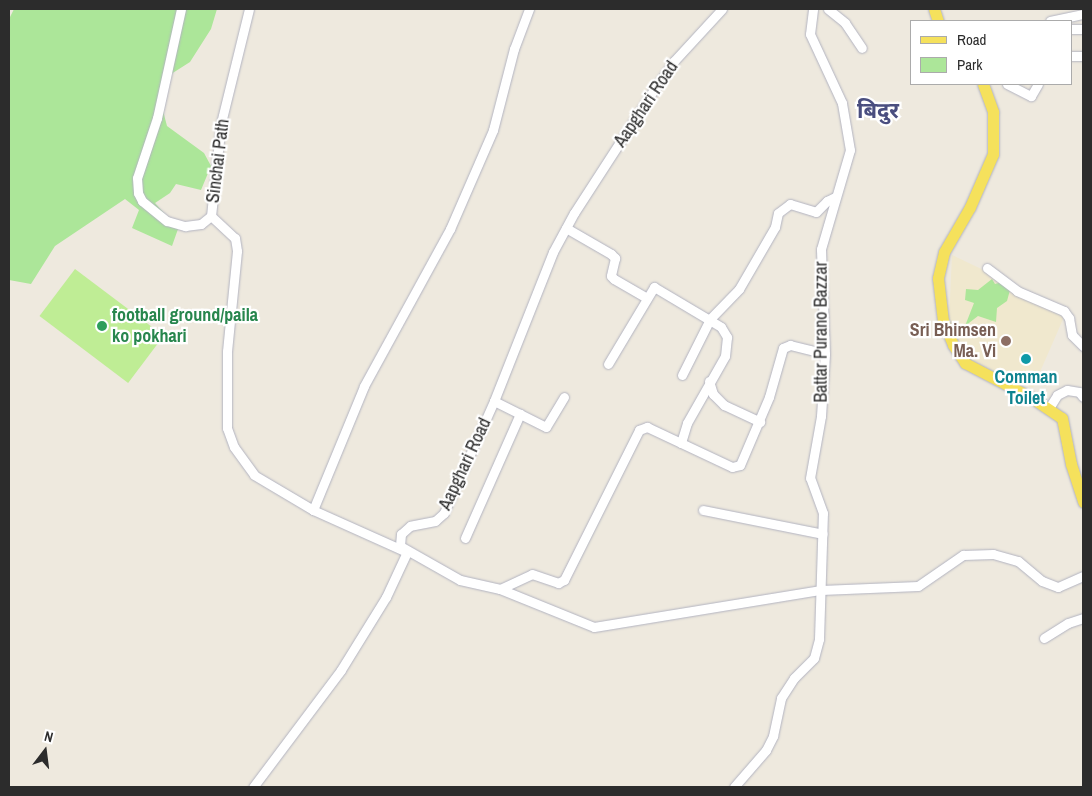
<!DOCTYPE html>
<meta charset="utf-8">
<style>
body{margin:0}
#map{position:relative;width:1092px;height:796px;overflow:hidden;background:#eee9de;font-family:"Archivo Narrow","Noto Sans Devanagari",sans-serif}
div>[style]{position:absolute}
.education>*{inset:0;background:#f0e8ce}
.green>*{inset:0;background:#ace699}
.pitch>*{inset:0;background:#bfed95;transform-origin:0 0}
.roads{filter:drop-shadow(0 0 1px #b2b3c0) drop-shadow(0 0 1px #b2b3c0)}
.minor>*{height:9px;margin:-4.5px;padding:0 4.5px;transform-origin:4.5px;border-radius:4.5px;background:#fff}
.major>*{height:11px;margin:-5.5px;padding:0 5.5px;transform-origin:5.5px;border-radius:5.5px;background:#f5e15c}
.dots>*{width:14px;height:14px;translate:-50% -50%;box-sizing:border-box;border:2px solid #fff;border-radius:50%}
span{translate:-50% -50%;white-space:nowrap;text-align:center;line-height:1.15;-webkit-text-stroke:4.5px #fff;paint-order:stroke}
.street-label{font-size:18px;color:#2c2c2c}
.leisure-label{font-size:18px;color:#27864d;font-weight:700}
.left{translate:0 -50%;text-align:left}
.education-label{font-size:18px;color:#785e54;font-weight:700}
.right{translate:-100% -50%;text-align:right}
.culture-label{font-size:18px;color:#0d838f;font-weight:700}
.district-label{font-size:22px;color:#4a4e7f;font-weight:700}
.frame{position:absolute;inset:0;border:10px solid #2c2c2c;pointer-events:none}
.legend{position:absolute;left:910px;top:20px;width:162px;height:65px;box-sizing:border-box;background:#fff;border:1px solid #ababab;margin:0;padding:6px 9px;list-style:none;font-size:15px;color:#2c2c2c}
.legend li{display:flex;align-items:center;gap:10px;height:25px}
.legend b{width:25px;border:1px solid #ababab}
.north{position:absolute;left:20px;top:726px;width:50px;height:50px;-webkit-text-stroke:4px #fff;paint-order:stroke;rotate:15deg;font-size:14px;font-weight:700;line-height:20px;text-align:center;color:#2c2c2c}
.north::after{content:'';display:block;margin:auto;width:18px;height:22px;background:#2c2c2c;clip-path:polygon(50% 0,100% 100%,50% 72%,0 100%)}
</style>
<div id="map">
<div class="education">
<div style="clip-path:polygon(952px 255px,1067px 310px,1033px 388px,969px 361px,949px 322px)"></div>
</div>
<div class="green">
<div style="clip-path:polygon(14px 9px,217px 9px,211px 29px,190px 62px,168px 76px,161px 103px,167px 126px,204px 153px,211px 166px,201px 190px,176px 184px,170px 193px,155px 203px,178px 229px,172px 246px,132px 228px,139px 210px,125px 199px,55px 246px,31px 284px,9px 280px,9px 19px)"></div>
<div style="clip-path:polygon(992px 279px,995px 284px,1002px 282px,1010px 290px,1007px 301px,997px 308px,996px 322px,978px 316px,965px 326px,974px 303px,965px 300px,966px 289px,978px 290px)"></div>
</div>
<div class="pitch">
<div style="left:75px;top:269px;width:111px;height:59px;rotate:37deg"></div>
</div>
<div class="roads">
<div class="minor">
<div style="left:181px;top:9px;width:112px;rotate:102.4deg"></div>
<div style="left:157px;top:118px;width:63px;rotate:108.4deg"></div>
<div style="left:137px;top:178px;width:15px;rotate:86deg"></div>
<div style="left:138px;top:193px;width:9px;rotate:63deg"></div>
<div style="left:142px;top:201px;width:32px;rotate:39deg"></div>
<div style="left:167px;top:221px;width:19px;rotate:16deg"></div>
<div style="left:185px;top:226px;width:16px;rotate:-7deg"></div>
<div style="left:201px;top:224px;width:13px;rotate:-39deg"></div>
<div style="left:211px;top:216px;width:94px;rotate:-83.9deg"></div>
<div style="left:221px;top:123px;width:117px;rotate:-76.2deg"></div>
<div style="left:722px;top:9px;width:71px;rotate:132.7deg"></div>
<div style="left:674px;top:61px;width:37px;rotate:125deg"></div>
<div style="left:653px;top:91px;width:145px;rotate:122.9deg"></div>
<div style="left:574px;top:213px;width:44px;rotate:118.3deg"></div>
<div style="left:553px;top:252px;width:160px;rotate:111.6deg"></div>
<div style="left:494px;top:401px;width:123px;rotate:114.1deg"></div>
<div style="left:444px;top:513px;width:12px;rotate:138deg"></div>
<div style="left:435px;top:521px;width:25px;rotate:169deg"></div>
<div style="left:410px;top:526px;width:12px;rotate:138deg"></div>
<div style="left:401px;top:534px;width:12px;rotate:95deg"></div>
<div style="left:400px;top:546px;width:69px;rotate:29.5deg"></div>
<div style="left:460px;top:580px;width:41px;rotate:12.7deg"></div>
<div style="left:500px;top:589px;width:101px;rotate:22deg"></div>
<div style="left:594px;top:627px;width:230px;rotate:-9.3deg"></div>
<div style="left:821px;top:590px;width:97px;rotate:-2.4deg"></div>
<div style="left:918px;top:586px;width:55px;rotate:-34.6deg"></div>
<div style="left:963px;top:555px;width:30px;rotate:-2deg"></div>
<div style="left:993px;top:554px;width:26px;rotate:16deg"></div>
<div style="left:1018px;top:561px;width:31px;rotate:40deg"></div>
<div style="left:1042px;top:581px;width:17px;rotate:21deg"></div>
<div style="left:1058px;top:587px;width:27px;rotate:-24deg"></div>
<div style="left:828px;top:9px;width:22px;rotate:39deg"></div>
<div style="left:845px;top:23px;width:30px;rotate:56deg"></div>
<div style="left:1050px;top:21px;width:34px;rotate:-12deg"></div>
<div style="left:1071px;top:29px;width:12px"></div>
<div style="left:1071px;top:56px;width:12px"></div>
<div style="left:1007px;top:84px;width:27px;rotate:27deg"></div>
<div style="left:1031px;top:96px;width:14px;rotate:-60deg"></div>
<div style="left:211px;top:216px;width:33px;rotate:43deg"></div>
<div style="left:235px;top:238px;width:13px;rotate:81deg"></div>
<div style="left:237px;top:251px;width:101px;rotate:95.7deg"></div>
<div style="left:227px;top:352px;width:76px;rotate:90deg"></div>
<div style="left:227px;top:428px;width:20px;rotate:70deg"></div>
<div style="left:234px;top:447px;width:34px;rotate:54deg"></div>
<div style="left:254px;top:475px;width:69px;rotate:30.7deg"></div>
<div style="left:313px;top:510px;width:103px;rotate:24.1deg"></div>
<div style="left:407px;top:552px;width:50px;rotate:115deg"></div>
<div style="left:386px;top:597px;width:86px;rotate:121.7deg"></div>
<div style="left:341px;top:670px;width:146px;rotate:126.9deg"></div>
<div style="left:566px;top:228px;width:52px;rotate:30deg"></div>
<div style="left:611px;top:254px;width:6px;rotate:45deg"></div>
<div style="left:615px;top:258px;width:18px;rotate:103deg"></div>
<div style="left:611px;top:276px;width:4px;rotate:45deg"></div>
<div style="left:614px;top:279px;width:38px;rotate:30deg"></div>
<div style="left:987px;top:268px;width:38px;rotate:37deg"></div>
<div style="left:1017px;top:291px;width:51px;rotate:23.1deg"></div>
<div style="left:1064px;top:311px;width:9px;rotate:54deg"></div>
<div style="left:1069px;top:318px;width:17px;rotate:80deg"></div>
<div style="left:1072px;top:335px;width:16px;rotate:45deg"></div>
<div style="left:608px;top:364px;width:90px;rotate:-59.1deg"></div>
<div style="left:654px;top:287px;width:78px;rotate:30.8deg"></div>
<div style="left:721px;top:327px;width:12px;rotate:59deg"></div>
<div style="left:727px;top:337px;width:19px;rotate:96deg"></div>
<div style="left:725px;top:356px;width:77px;rotate:119.6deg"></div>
<div style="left:687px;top:423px;width:21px;rotate:107deg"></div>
<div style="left:682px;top:375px;width:63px;rotate:-63.4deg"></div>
<div style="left:710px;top:319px;width:42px;rotate:-46deg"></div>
<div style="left:739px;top:289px;width:72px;rotate:-59.9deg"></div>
<div style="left:775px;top:227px;width:14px;rotate:-78deg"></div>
<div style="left:778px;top:213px;width:15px;rotate:-37deg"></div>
<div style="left:790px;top:204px;width:27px;rotate:17deg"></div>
<div style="left:816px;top:212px;width:16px;rotate:-45deg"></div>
<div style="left:827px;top:201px;width:9px;rotate:-27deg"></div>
<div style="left:709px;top:381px;width:14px;rotate:73deg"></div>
<div style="left:713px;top:394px;width:16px;rotate:45deg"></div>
<div style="left:724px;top:405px;width:40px;rotate:25deg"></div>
<div style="left:494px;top:401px;width:58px;rotate:26.6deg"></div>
<div style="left:546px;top:427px;width:35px;rotate:-59deg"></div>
<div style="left:1049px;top:408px;width:15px;rotate:-58deg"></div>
<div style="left:1057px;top:395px;width:11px;rotate:-27deg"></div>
<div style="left:1067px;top:390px;width:12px;rotate:9deg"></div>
<div style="left:1079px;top:392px;width:6px;rotate:51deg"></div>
<div style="left:313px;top:510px;width:134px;rotate:-67.6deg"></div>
<div style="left:364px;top:386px;width:179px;rotate:-61.3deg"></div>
<div style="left:450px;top:229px;width:108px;rotate:-66.5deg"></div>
<div style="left:493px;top:130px;width:84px;rotate:-75.5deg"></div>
<div style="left:514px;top:49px;width:43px;rotate:-69.4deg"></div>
<div style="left:703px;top:510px;width:122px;rotate:11.3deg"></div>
<div style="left:465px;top:538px;width:136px;rotate:-66.1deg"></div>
<div style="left:500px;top:589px;width:35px;rotate:-25deg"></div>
<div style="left:532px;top:574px;width:28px;rotate:19deg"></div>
<div style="left:558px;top:583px;width:7px;rotate:-27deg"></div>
<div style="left:564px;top:580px;width:168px;rotate:-63.4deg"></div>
<div style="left:639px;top:430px;width:9px;rotate:-21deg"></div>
<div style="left:647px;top:427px;width:94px;rotate:25.2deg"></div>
<div style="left:732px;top:467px;width:8px;rotate:-14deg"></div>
<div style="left:740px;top:465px;width:74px;rotate:-66.9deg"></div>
<div style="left:769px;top:397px;width:51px;rotate:-74.1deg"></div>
<div style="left:783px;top:348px;width:8px;rotate:-23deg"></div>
<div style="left:790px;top:345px;width:36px;rotate:14deg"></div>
<div style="left:1044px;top:638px;width:28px;rotate:-32deg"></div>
<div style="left:1068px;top:623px;width:16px;rotate:-18deg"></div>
<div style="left:734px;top:787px;width:49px;rotate:-49.1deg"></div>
<div style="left:766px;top:750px;width:16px;rotate:-63deg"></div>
<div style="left:773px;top:736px;width:39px;rotate:-78deg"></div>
<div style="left:781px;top:698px;width:24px;rotate:-57deg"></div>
<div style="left:794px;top:678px;width:28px;rotate:-45deg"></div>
<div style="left:814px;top:658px;width:20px;rotate:-75deg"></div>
<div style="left:819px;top:639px;width:126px;rotate:-88.2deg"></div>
<div style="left:823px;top:513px;width:37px;rotate:-110deg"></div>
<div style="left:810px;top:478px;width:63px;rotate:-79.9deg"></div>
<div style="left:821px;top:416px;width:62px;rotate:-86.3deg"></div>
<div style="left:825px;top:354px;width:105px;rotate:-92.2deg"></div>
<div style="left:821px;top:249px;width:103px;rotate:-73.7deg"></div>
<div style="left:850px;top:150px;width:48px;rotate:-99.7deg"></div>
<div style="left:842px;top:103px;width:76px;rotate:-114.9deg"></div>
<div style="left:810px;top:34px;width:25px;rotate:-83deg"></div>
</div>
<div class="major">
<div style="left:934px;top:9px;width:13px;rotate:72deg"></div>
<div style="left:983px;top:84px;width:30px;rotate:70deg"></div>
<div style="left:993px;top:112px;width:42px;rotate:90deg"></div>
<div style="left:993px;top:154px;width:58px;rotate:113.5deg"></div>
<div style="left:970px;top:207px;width:52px;rotate:120deg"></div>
<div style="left:944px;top:252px;width:27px;rotate:103deg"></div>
<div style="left:938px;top:278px;width:43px;rotate:83.4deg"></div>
<div style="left:943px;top:321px;width:26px;rotate:67deg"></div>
<div style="left:953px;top:345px;width:22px;rotate:56deg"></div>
<div style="left:965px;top:363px;width:76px;rotate:27.6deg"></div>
<div style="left:1032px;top:398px;width:36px;rotate:34deg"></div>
<div style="left:1062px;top:418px;width:47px;rotate:78.9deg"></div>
<div style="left:1071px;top:464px;width:40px;rotate:72deg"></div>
</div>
</div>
<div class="dots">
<div style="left:102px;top:326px;background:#2e9e5b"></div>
<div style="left:1006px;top:341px;background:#8d6e63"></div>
<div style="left:1026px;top:359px;background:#0f9aa8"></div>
</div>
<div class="street-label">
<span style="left:646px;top:104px;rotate:-56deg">Aapghari Road</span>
<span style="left:218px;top:161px;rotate:-83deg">Sinchai Path</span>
<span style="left:821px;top:332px;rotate:-90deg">Battar Purano Bazzar</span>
<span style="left:465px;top:464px;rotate:-65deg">Aapghari Road</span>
</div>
<div class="leisure-label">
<span class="left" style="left:112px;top:326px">football ground/paila<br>ko pokhari</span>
</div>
<div class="education-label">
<span class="right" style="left:996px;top:341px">Sri Bhimsen<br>Ma. Vi</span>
</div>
<div class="culture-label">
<span style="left:1026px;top:388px">Comman<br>Toilet</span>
</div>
<div class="district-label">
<span style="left:878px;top:111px">बिदुर</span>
</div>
<div class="frame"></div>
<ul class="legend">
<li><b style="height:6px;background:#f5e15c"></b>Road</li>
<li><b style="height:14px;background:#ace699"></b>Park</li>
</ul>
<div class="north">N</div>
</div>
